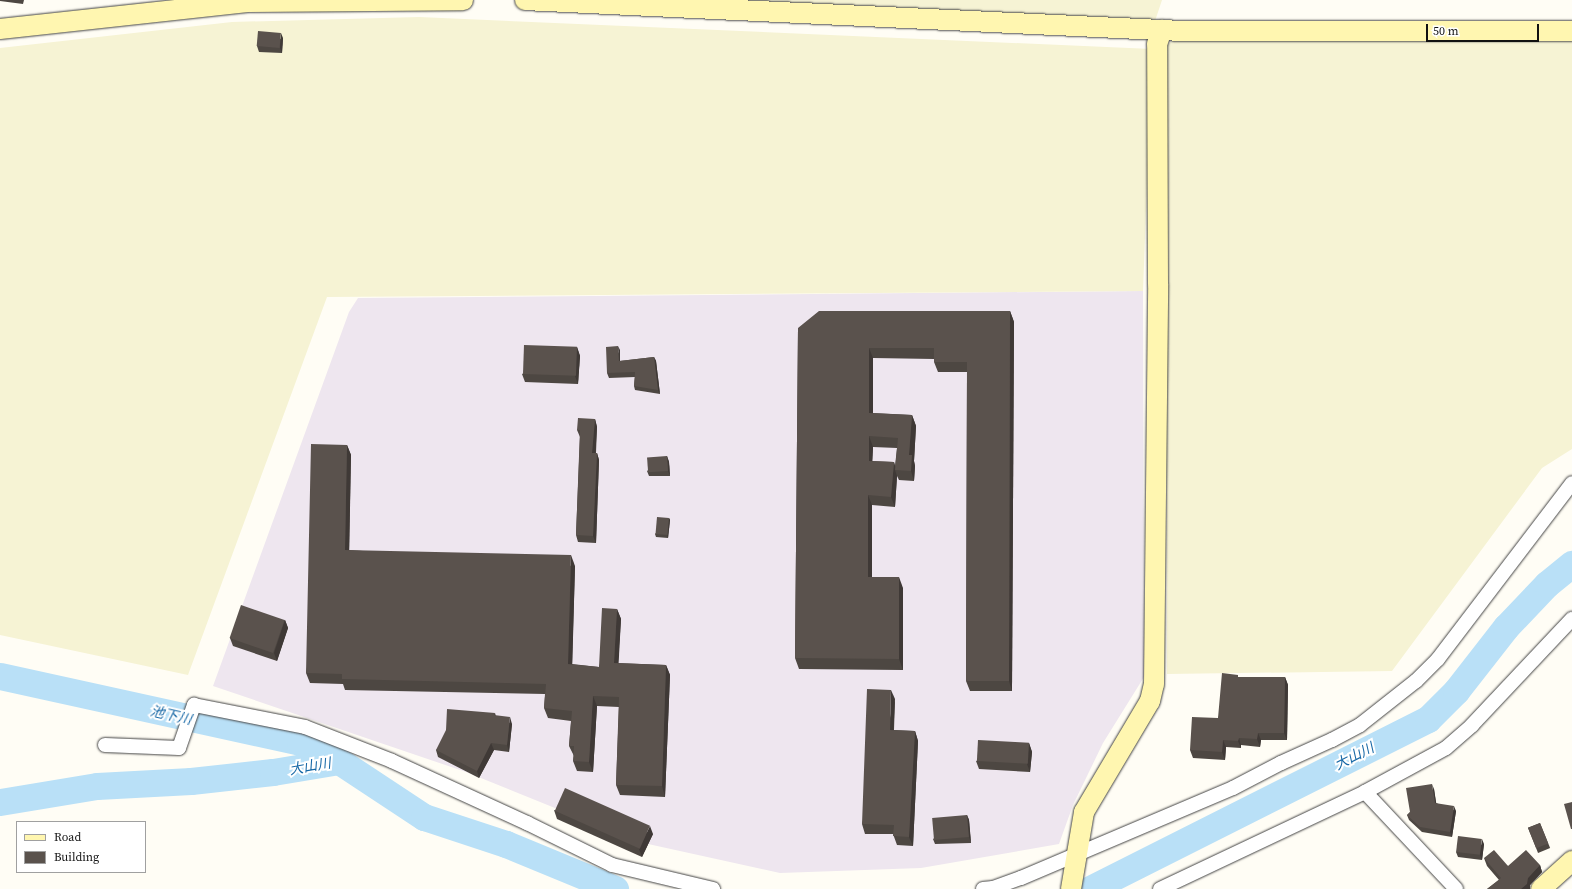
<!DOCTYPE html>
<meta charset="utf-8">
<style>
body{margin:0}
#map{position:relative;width:1572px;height:889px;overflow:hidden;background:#fffdf5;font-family:"Source Serif 4","Noto Sans JP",serif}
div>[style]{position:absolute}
.industrial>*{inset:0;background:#eee6ef}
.farmland>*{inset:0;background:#f6f3d4}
.river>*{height:27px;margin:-13.5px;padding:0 13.5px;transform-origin:13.5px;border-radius:13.5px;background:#b9e0f7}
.roads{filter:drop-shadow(0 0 1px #444) drop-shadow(0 0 1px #444)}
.street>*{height:14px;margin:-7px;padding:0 7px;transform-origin:7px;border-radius:7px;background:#fff}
.secondary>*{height:20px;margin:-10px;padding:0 10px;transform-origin:10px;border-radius:10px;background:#fff6b0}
.wall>*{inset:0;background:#4d4742;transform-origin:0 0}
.shaded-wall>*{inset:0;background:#3f3936}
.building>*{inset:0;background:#5a524d;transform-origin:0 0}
span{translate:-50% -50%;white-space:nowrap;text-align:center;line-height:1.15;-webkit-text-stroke:4px #fff;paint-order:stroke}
.water-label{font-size:14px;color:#1768a6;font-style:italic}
.legend{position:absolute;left:16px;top:821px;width:130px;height:52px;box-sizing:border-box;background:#fff;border:1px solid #a0a0a0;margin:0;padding:5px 7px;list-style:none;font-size:12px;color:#111}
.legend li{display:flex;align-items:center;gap:8px;height:20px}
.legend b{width:20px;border:1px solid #a0a0a0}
.scale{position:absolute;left:1426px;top:24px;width:113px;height:18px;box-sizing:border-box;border:2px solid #111;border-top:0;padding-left:5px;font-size:12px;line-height:14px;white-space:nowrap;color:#111;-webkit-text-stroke:3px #fff;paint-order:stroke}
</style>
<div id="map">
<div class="industrial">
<div style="clip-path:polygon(1143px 291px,1144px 677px,1103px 743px,1073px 805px,1059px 844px,921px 868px,780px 873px,639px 842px,466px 772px,213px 686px,349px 312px,358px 298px)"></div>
</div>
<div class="farmland">
<div style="clip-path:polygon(717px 0,1162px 0,1155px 21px)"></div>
<div style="clip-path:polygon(419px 17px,1152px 49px,1143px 291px,327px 297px,188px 675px,0 635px,0 48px,232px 22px)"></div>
<div style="clip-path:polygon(1175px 39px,1572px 40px,1572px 449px,1542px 468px,1392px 671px,1167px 674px,1167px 45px)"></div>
</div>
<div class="river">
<div style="left:0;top:676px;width:307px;rotate:12.4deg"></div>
<div style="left:300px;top:742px;width:43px;rotate:26deg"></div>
<div style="left:339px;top:761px;width:102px;rotate:33.4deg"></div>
<div style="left:424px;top:817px;width:86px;rotate:18.2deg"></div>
<div style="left:506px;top:844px;width:118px;rotate:22.4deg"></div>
<div style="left:0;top:802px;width:98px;rotate:-9.4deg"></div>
<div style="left:97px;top:786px;width:94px;rotate:-3deg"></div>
<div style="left:191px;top:781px;width:82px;rotate:-6.3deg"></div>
<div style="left:273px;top:772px;width:67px;rotate:-9.5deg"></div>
<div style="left:1090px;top:889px;width:378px;rotate:-26.7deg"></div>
<div style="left:1428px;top:719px;width:40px;rotate:-45deg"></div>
<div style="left:1456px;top:691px;width:81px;rotate:-52deg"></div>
<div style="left:1506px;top:627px;width:59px;rotate:-46.4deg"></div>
<div style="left:1547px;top:584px;width:32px;rotate:-39deg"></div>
</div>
<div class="roads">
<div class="street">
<div style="left:105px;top:745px;width:74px;rotate:2.3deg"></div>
<div style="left:179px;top:748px;width:46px;rotate:-70.8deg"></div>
<div style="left:194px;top:705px;width:113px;rotate:11.2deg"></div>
<div style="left:305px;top:727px;width:93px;rotate:21.3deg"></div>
<div style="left:392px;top:761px;width:149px;rotate:24.7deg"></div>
<div style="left:527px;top:823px;width:95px;rotate:26.3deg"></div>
<div style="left:612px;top:865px;width:104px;rotate:13.4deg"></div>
<div style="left:1365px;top:792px;width:133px;rotate:46.8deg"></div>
<div style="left:983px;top:889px;width:10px;rotate:-6deg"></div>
<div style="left:993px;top:888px;width:30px;rotate:-20deg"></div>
<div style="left:1021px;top:878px;width:230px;rotate:-23deg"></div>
<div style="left:1233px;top:788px;width:54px;rotate:-27.5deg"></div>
<div style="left:1281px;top:763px;width:56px;rotate:-24.3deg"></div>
<div style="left:1332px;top:740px;width:32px;rotate:-28deg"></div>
<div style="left:1360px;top:725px;width:71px;rotate:-38.2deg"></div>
<div style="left:1416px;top:681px;width:31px;rotate:-45deg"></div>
<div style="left:1438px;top:659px;width:221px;rotate:-52.7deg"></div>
<div style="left:1160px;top:889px;width:227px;rotate:-25.3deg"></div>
<div style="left:1365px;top:792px;width:92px;rotate:-28.5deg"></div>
<div style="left:1446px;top:748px;width:35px;rotate:-41deg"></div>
<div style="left:1472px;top:725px;width:146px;rotate:-46.7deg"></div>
</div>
<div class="secondary">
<div style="left:525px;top:0;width:658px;rotate:2.7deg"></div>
<div style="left:1182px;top:31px;width:390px"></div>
<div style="left:0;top:29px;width:251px;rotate:-6.2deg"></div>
<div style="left:250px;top:2px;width:213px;rotate:-0.5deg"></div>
<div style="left:1071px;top:889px;width:78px;rotate:-80.4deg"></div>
<div style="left:1084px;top:812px;width:129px;rotate:-59.3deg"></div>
<div style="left:1150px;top:701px;width:17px;rotate:-77deg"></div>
<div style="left:1154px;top:684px;width:400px;rotate:-89.4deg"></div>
<div style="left:1158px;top:284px;width:240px;rotate:-90.2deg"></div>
<div style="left:1157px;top:44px;width:15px;rotate:-70deg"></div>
<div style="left:1541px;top:889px;width:42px;rotate:-42.1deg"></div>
</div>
</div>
<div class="wall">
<div style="clip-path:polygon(0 0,24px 0,23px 4px,0 1px)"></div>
<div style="clip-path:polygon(283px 38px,282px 53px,259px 52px,257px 46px)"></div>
<div style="clip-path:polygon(evenodd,1010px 311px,1014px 322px,1012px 691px,970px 691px,966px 681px,967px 372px,938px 372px,934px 362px,934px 359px,873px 358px,873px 413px,912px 415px,916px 426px,914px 461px,915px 466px,914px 481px,899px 480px,897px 476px,895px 507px,872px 505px,872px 577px,903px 588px,903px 670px,799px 669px,795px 658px,798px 328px,1010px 311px,873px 447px,897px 448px,895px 466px,894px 462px,872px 461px,873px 447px)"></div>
<div style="clip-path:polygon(577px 347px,580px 356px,578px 384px,525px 382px,522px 374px)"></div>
<div style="clip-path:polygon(620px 350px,620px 361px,654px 357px,656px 361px,660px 394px,635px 390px,634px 386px,635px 377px,609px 378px,607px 373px)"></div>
<div style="clip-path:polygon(595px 419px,597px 427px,596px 453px,597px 453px,599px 460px,596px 543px,578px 542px,576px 535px,580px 437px,577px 430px)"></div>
<div style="clip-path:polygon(347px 445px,351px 455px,349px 550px,575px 566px,572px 664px,599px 667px,617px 609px,621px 619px,618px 663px,666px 665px,670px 675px,665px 797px,620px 795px,616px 785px,619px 707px,597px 706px,593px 772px,577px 771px,573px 761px,574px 756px,569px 746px,571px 721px,548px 718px,544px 708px,545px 694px,345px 690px,343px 684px,310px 683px,306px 673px)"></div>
<div style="clip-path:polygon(667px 456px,669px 462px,670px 476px,649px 476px,647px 471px)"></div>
<div style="clip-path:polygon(669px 518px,670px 520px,668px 538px,656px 537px,655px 534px)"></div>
<div style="clip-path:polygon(285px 620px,288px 628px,277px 661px,233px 646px,230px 638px)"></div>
<div style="clip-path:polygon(1238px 675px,1238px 677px,1285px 677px,1288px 685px,1287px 740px,1261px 740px,1260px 747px,1241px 745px,1241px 748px,1226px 747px,1225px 760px,1193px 758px,1190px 750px,1218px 718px)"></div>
<div style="clip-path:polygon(895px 699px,894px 730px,915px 731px,918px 741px,913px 846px,897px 845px,893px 834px,865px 834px,862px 824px)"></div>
<div style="clip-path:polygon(495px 713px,496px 716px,512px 724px,509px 752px,494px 750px,479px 778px,438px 757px,436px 750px)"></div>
<div style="clip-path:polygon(1029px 743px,1032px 752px,1030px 772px,979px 769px,976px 761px)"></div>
<div style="clip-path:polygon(1434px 789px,1436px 803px,1456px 811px,1452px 837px,1422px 832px,1409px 820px,1407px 815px)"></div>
<div style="clip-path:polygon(554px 810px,653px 834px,642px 857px,557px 819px)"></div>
<div style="clip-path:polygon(967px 815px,969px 820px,971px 843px,935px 844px,933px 839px)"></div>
<div style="left:1540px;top:823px;width:27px;height:13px;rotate:68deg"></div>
<div style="clip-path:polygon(1484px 844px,1482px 860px,1458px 857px,1456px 852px)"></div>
<div style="clip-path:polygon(1484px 858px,1508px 866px,1540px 865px,1542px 872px,1530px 885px,1530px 889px,1487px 889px,1499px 880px,1487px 866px)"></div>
</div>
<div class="shaded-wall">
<div style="clip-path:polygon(281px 33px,283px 38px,282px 53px,280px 48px)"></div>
<div style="clip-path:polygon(1010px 311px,1014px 322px,1012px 691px,1009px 681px)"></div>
<div style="clip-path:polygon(618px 346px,620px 350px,620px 365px,619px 361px)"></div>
<div style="clip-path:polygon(577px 347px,580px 356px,578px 384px,575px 376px)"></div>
<div style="clip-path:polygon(869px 348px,873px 358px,873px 423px,869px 413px)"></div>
<div style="clip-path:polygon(654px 357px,656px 361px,660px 394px,658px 390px)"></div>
<div style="clip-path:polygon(912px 415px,916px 426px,914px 461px,915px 466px,914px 481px,911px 471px,909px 455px)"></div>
<div style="clip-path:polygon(595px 419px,597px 427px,595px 460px,592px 453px)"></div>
<div style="clip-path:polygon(869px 436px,873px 447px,872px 471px,869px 461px)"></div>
<div style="clip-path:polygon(347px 445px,351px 455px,349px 561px,345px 550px)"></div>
<div style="clip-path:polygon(597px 453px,599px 460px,596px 543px,593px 536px)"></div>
<div style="clip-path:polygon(667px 456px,669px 462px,670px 476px,668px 471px)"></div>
<div style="clip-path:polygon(894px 462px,896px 470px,895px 470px,897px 476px,895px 507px,891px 497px)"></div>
<div style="clip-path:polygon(868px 495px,872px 505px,872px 588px,868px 577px)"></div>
<div style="clip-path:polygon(669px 518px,670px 520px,668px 538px,667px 535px)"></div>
<div style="clip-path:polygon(571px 555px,575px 566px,572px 674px,568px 664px)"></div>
<div style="clip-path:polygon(899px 577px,903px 588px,903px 670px,899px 659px)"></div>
<div style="clip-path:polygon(617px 609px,621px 619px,618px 674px,614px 663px)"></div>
<div style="clip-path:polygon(285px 620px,288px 628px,277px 661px,274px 653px)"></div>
<div style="clip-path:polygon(666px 665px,670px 675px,665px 797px,662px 786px)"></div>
<div style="clip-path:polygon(1285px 677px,1288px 685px,1287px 740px,1284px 733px)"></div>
<div style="clip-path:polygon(891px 690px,895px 699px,893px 739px,890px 730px)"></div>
<div style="clip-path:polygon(593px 696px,597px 706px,593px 772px,589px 762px)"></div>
<div style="clip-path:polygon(510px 717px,512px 724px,509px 752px,507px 745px)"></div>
<div style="clip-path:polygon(915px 731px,918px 741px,913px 846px,909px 837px)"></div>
<div style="clip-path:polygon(1258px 733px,1261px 740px,1260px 747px,1257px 739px)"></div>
<div style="clip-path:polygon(1239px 738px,1241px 745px,1241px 748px,1238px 741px)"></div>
<div style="clip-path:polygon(1223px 740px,1226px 747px,1225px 760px,1222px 752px)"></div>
<div style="clip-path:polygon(491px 743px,494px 750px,479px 778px,477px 771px)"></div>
<div style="clip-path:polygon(1029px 743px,1032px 752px,1030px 772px,1027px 764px)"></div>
<div style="clip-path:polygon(1432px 784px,1434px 789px,1437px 808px,1435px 803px)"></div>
<div style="clip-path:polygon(1454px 806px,1456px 811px,1452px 837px,1450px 832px)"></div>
<div style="clip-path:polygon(967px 815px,969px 820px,971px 843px,969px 837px)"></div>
<div style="clip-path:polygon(650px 826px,653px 834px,642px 857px,639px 849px)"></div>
<div style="clip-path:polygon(1482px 839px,1484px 844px,1482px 860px,1480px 855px)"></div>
<div style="clip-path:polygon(1540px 865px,1542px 872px,1530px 885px,1530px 889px,1521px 889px,1528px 878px)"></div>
</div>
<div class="building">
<div style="left:258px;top:31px;width:23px;height:15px;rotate:5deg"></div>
<div style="clip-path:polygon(819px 311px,1010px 311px,1009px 681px,966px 681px,967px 362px,934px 362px,934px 348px,869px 348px,869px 413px,912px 415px,909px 455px,912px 455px,911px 471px,895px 470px,898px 438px,869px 436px,869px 461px,894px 462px,891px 497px,868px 495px,868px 577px,899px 577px,899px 659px,795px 658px,798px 328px)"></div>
<div style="left:524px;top:345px;width:53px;height:29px;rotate:2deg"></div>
<div style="clip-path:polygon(618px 346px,619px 361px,654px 357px,658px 390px,634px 386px,635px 372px,607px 373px,606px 347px)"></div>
<div style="clip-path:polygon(578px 418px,595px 419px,592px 453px,597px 453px,593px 536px,576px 535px,580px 430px,577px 430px)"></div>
<div style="clip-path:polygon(311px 444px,347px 445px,345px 550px,571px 555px,568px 664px,599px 667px,602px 608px,617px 609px,614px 663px,666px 665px,662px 786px,616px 785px,619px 697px,593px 696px,589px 762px,573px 761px,574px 746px,569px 746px,572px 711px,544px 708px,546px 684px,342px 679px,342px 674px,306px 673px)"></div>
<div style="left:667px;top:456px;width:15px;height:20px;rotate:86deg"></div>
<div style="left:657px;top:517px;width:12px;height:17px;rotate:5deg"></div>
<div style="left:241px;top:605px;width:46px;height:35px;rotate:19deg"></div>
<div style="clip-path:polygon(1222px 673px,1238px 675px,1238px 677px,1285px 677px,1284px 733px,1258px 733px,1257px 739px,1239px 738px,1238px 741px,1223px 740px,1222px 752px,1190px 750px,1192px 717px,1218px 718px)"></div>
<div style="clip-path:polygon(867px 689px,891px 690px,890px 730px,915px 731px,909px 837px,893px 836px,894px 825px,862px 824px)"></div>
<div style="clip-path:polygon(447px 709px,495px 713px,494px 715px,510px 717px,507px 745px,491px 743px,477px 771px,436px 750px,446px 730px)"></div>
<div style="left:978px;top:740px;width:51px;height:21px;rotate:3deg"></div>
<div style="clip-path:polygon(1432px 784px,1435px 803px,1454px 806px,1450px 832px,1420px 827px,1407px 815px,1410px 812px,1406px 788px)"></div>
<div style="left:565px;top:788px;width:93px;height:25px;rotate:24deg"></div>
<div style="clip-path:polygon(1572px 802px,1572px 829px,1571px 829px,1564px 804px)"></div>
<div style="left:967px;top:815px;width:22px;height:35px;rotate:85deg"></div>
<div style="left:1540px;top:823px;width:22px;height:13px;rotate:68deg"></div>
<div style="left:1458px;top:836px;width:24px;height:16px;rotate:7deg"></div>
<div style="clip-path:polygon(1494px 850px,1508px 866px,1526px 850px,1540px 865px,1528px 878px,1527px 884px,1521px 889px,1487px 889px,1501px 878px,1484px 858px)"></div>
</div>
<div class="water-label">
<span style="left:171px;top:715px;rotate:13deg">池下川</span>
<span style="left:1354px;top:756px;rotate:-27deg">大山川</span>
<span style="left:310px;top:766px;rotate:-10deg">大山川</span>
</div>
<ul class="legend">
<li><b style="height:5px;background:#fff6b0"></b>Road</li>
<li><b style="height:11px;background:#5a524d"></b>Building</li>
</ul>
<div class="scale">50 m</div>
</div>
